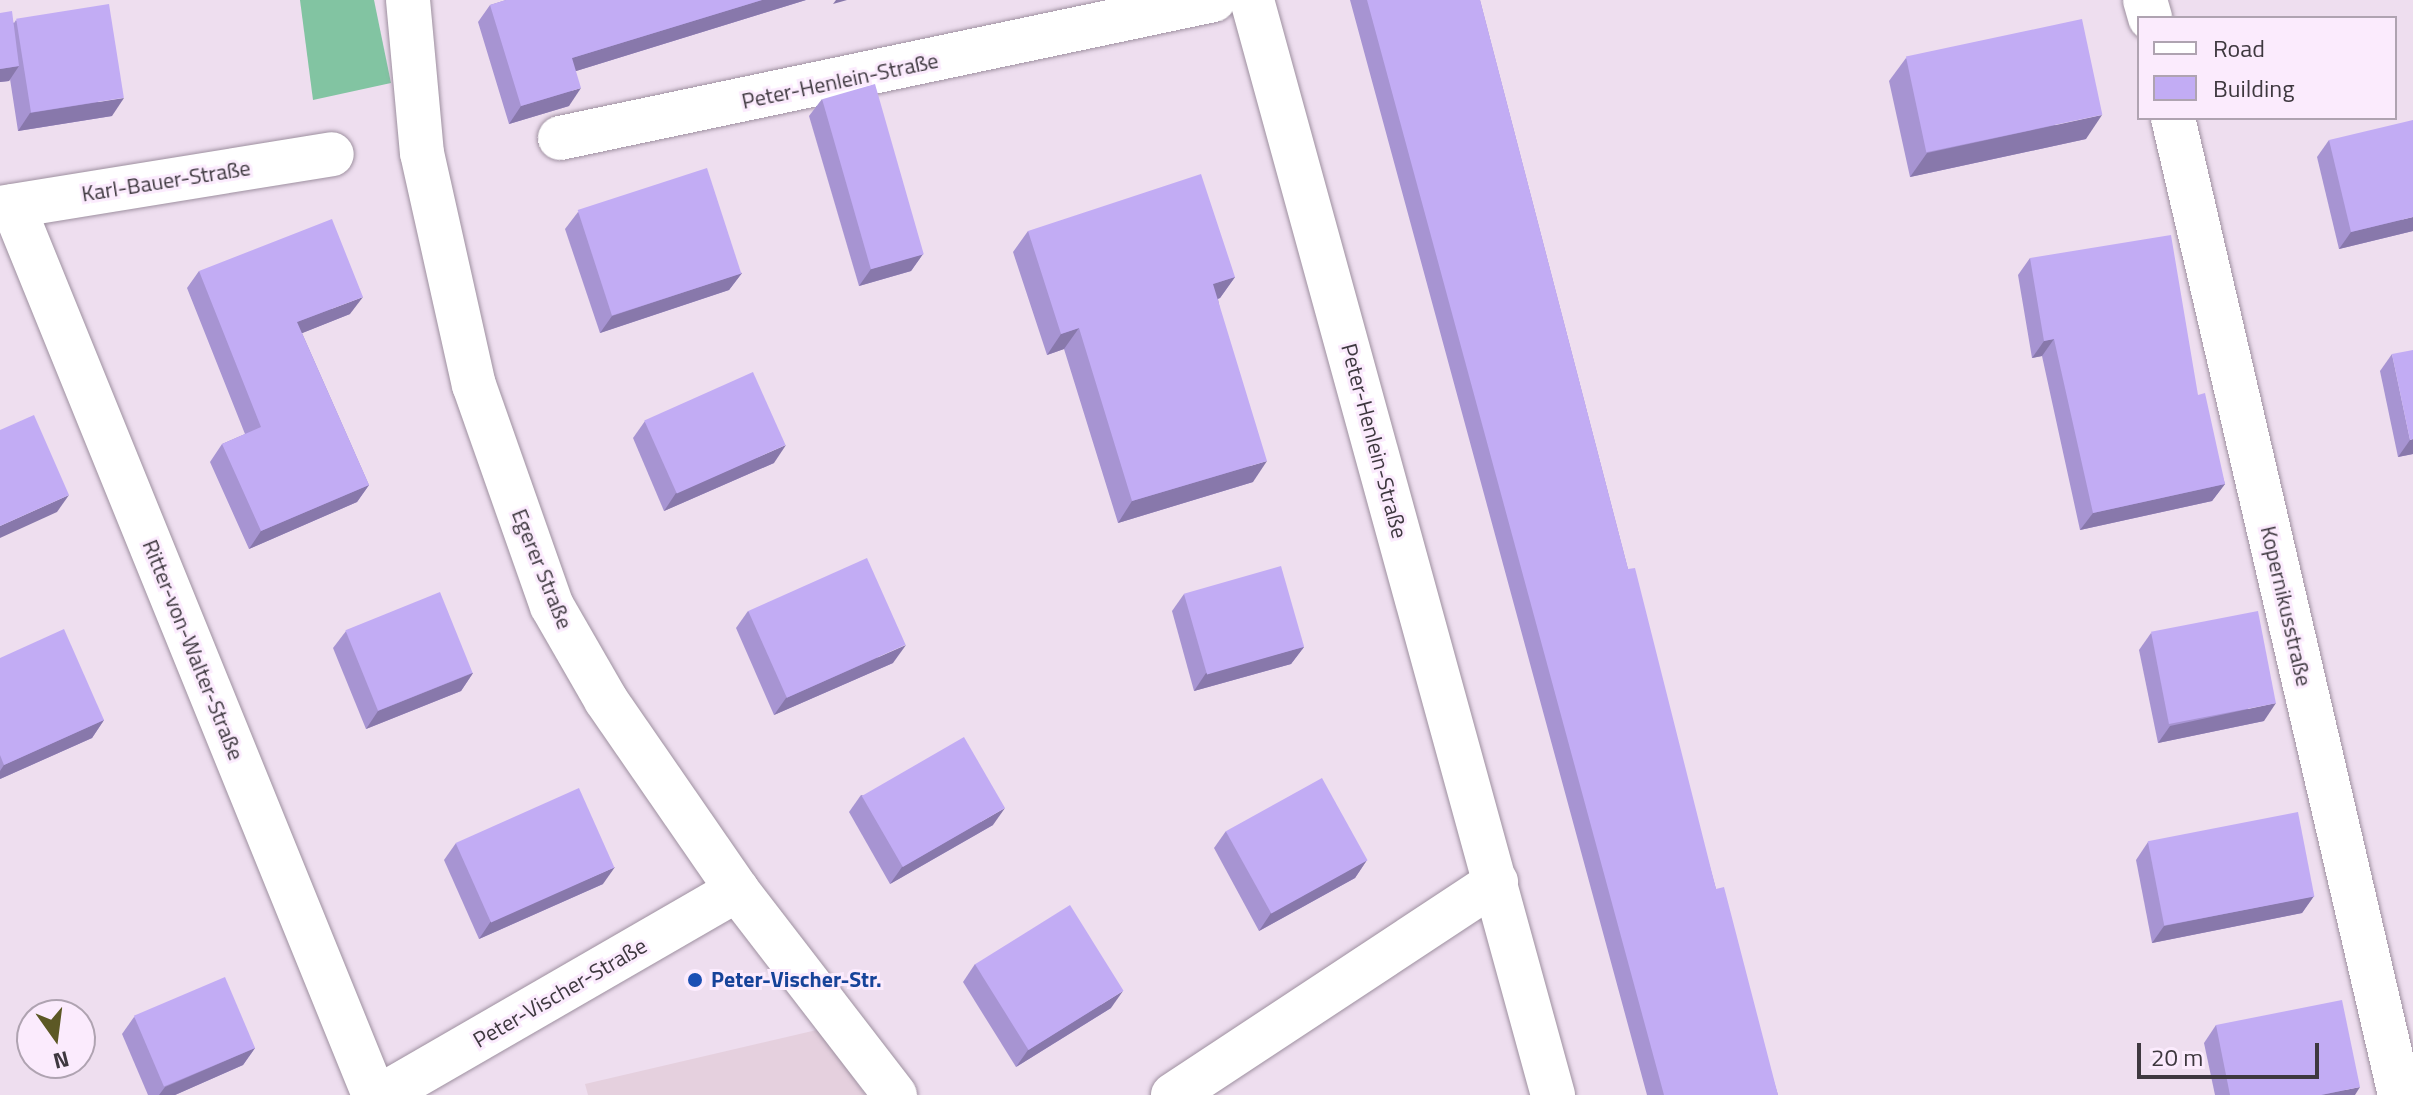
<!DOCTYPE html>
<meta charset="utf-8">
<style>
body{margin:0}
#map{position:relative;width:2413px;height:1095px;overflow:hidden;background:#eedeef;font-family:"Titillium Web",sans-serif}
div>[style]{position:absolute}
.industrial>*{inset:0;background:#e5d0de}
.green>*{inset:0;background:#82c4a2}
.roads{filter:drop-shadow(0 0 2px #9e90a0) drop-shadow(0 0 2px #9e90a0)}
.minor>*{height:44px;margin:-22px;padding:0 22px;transform-origin:22px;border-radius:22px;background:#fff}
.wall>*{inset:0;background:#a794d2}
.shaded-wall>*{inset:0;background:#8878ab}
.building>*{inset:0;background:#c2acf4;transform-origin:0 0}
.dots>*{width:22px;height:22px;translate:-50% -50%;box-sizing:border-box;border:4px solid #fbebfd;border-radius:50%}
span{translate:-50% -50%;white-space:nowrap;text-align:center;line-height:1.15;-webkit-text-stroke:6px #fbebfd;paint-order:stroke}
.street-label{font-size:22px;color:#3e383f}
.transit-label{font-size:22px;color:#164399;font-weight:700}
.left{translate:0 -50%;text-align:left}
.legend{position:absolute;left:2137px;top:16px;width:260px;height:104px;box-sizing:border-box;background:#fbebfd;border:2px solid #afa3b1;margin:0;padding:10px 14px;list-style:none;font-size:24px;color:#3e383f}
.legend li{display:flex;align-items:center;gap:16px;height:40px}
.legend b{width:40px;border:2px solid #afa3b1}
.north{position:absolute;left:16px;top:999px;width:80px;height:80px;box-sizing:border-box;background:#fbebfd;border:2px solid #afa3b1;border-radius:50%;rotate:166deg;font-size:22px;font-weight:700;line-height:32px;text-align:center;color:#3e383f}
.north::after{content:'';display:block;margin:auto;width:28px;height:36px;background:#5c5825;clip-path:polygon(50% 0,100% 100%,50% 72%,0 100%)}
.scale{position:absolute;left:2137px;top:1043px;width:182px;height:36px;box-sizing:border-box;border:4px solid #3e383f;border-top:0;padding-left:10px;font-size:24px;line-height:28px;white-space:nowrap;color:#3e383f;-webkit-text-stroke:6px #fbebfd;paint-order:stroke}
</style>
<div id="map">
<div class="industrial">
<div style="clip-path:polygon(821px 1029px,865px 1095px,588px 1095px,585px 1084px)"></div>
</div>
<div class="green">
<div style="clip-path:polygon(300px 0,374px 0,391px 83px,313px 100px)"></div>
</div>
<div class="roads">
<div class="minor">
<div style="left:408px;top:0;width:154px;rotate:84.8deg"></div>
<div style="left:422px;top:153px;width:238px;rotate:77.4deg"></div>
<div style="left:474px;top:385px;width:234px;rotate:70.6deg"></div>
<div style="left:552px;top:606px;width:108px;rotate:60.1deg"></div>
<div style="left:606px;top:700px;width:231px;rotate:55.4deg"></div>
<div style="left:737px;top:890px;width:259px;rotate:52.4deg"></div>
<div style="left:1252px;top:0;width:1136px;rotate:74.63deg"></div>
<div style="left:2145px;top:0;width:19px;rotate:74deg"></div>
<div style="left:2173px;top:118px;width:1003px;rotate:76.92deg"></div>
<div style="left:560px;top:138px;width:668px;rotate:-11.92deg"></div>
<div style="left:13px;top:206px;width:960px;rotate:67.9deg"></div>
<div style="left:0;top:208px;width:336px;rotate:-9.2deg"></div>
<div style="left:382px;top:1095px;width:410px;rotate:-30deg"></div>
<div style="left:1173px;top:1095px;width:387px;rotate:-33.4deg"></div>
</div>
</div>
<div class="wall">
<div style="clip-path:polygon(506px 0,806px 0,576px 71px,569px 106px,509px 124px,478px 22px,490px 5px)"></div>
<div style="clip-path:polygon(1350px 0,1480px 0,1628px 569px,1716px 889px,1778px 1095px,1647px 1095px)"></div>
<div style="clip-path:polygon(0 13px,14px 23px,16px 20px,112px 116px,18px 131px,10px 79px,9px 81px,0 82px)"></div>
<div style="clip-path:polygon(1906px 58px,2086px 139px,1910px 177px,1889px 81px)"></div>
<div style="clip-path:polygon(822px 99px,923px 254px,911px 271px,859px 286px,809px 116px)"></div>
<div style="clip-path:polygon(2329px 140px,2413px 231px,2339px 249px,2317px 157px)"></div>
<div style="clip-path:polygon(578px 212px,742px 273px,729px 290px,600px 333px,565px 229px)"></div>
<div style="clip-path:polygon(1028px 231px,1235px 277px,1220px 298px,1218px 299px,1253px 482px,1118px 523px,1064px 349px,1047px 355px,1013px 252px)"></div>
<div style="clip-path:polygon(2030px 258px,2198px 395px,2225px 484px,2212px 501px,2080px 530px,2042px 356px,2032px 358px,2018px 275px)"></div>
<div style="clip-path:polygon(199px 271px,350px 314px,302px 333px,369px 485px,357px 502px,249px 549px,210px 462px,222px 444px,245px 434px,187px 288px)"></div>
<div style="clip-path:polygon(2392px 354px,2413px 454px,2398px 457px,2380px 371px)"></div>
<div style="clip-path:polygon(645px 421px,774px 463px,664px 511px,633px 438px)"></div>
<div style="clip-path:polygon(1184px 594px,1304px 647px,1291px 664px,1194px 691px,1172px 611px)"></div>
<div style="clip-path:polygon(748px 611px,893px 663px,774px 715px,736px 628px)"></div>
<div style="clip-path:polygon(346px 631px,473px 673px,461px 691px,366px 729px,333px 648px)"></div>
<div style="clip-path:polygon(2151px 633px,2264px 721px,2158px 743px,2139px 650px)"></div>
<div style="clip-path:polygon(0 658px,104px 720px,92px 738px,0 779px)"></div>
<div style="clip-path:polygon(861px 795px,993px 825px,890px 884px,849px 812px)"></div>
<div style="clip-path:polygon(1226px 831px,1367px 860px,1355px 878px,1259px 931px,1214px 848px)"></div>
<div style="clip-path:polygon(2148px 842px,2314px 896px,2302px 913px,2152px 943px,2136px 860px)"></div>
<div style="clip-path:polygon(456px 843px,603px 884px,479px 939px,444px 860px)"></div>
<div style="clip-path:polygon(975px 964px,1111px 1008px,1016px 1067px,963px 982px)"></div>
<div style="clip-path:polygon(134px 1017px,255px 1048px,243px 1065px,175px 1095px,148px 1095px,122px 1034px)"></div>
<div style="clip-path:polygon(2216px 1025px,2355px 1095px,2215px 1095px,2204px 1043px)"></div>
</div>
<div class="shaded-wall">
<div style="clip-path:polygon(762px 0,806px 0,560px 76px,572px 58px)"></div>
<div style="clip-path:polygon(836px 0,847px 0,833px 4px)"></div>
<div style="clip-path:polygon(19px 66px,9px 81px,0 82px,0 69px)"></div>
<div style="clip-path:polygon(581px 88px,569px 106px,509px 124px,521px 106px)"></div>
<div style="clip-path:polygon(124px 98px,112px 116px,18px 131px,30px 113px)"></div>
<div style="clip-path:polygon(2102px 115px,2086px 139px,1910px 177px,1927px 153px)"></div>
<div style="clip-path:polygon(2413px 217px,2413px 231px,2339px 249px,2351px 232px)"></div>
<div style="clip-path:polygon(923px 254px,911px 271px,859px 286px,871px 269px)"></div>
<div style="clip-path:polygon(742px 273px,729px 290px,600px 333px,612px 316px)"></div>
<div style="clip-path:polygon(1235px 277px,1220px 298px,1198px 305px,1213px 284px)"></div>
<div style="clip-path:polygon(363px 297px,350px 314px,285px 340px,297px 322px)"></div>
<div style="clip-path:polygon(1079px 328px,1064px 349px,1047px 355px,1061px 334px)"></div>
<div style="clip-path:polygon(2054px 339px,2042px 356px,2032px 358px,2044px 341px)"></div>
<div style="clip-path:polygon(2413px 439px,2413px 454px,2398px 457px,2410px 440px)"></div>
<div style="clip-path:polygon(786px 445px,774px 463px,664px 511px,676px 493px)"></div>
<div style="clip-path:polygon(1267px 461px,1253px 482px,1118px 523px,1132px 501px)"></div>
<div style="clip-path:polygon(2225px 484px,2212px 501px,2080px 530px,2093px 513px)"></div>
<div style="clip-path:polygon(369px 485px,357px 502px,249px 549px,261px 531px)"></div>
<div style="clip-path:polygon(69px 495px,57px 512px,0 538px,0 526px)"></div>
<div style="clip-path:polygon(906px 645px,893px 663px,774px 715px,786px 698px)"></div>
<div style="clip-path:polygon(1304px 647px,1291px 664px,1194px 691px,1206px 673px)"></div>
<div style="clip-path:polygon(473px 673px,461px 691px,366px 729px,378px 711px)"></div>
<div style="clip-path:polygon(2276px 703px,2264px 721px,2158px 743px,2170px 726px)"></div>
<div style="clip-path:polygon(104px 720px,92px 738px,0 779px,0 771px,4px 765px)"></div>
<div style="clip-path:polygon(1005px 808px,993px 825px,890px 884px,902px 867px)"></div>
<div style="clip-path:polygon(1367px 860px,1355px 878px,1259px 931px,1271px 913px)"></div>
<div style="clip-path:polygon(615px 867px,603px 884px,479px 939px,491px 921px)"></div>
<div style="clip-path:polygon(2314px 896px,2302px 913px,2152px 943px,2164px 926px)"></div>
<div style="clip-path:polygon(1123px 991px,1111px 1008px,1016px 1067px,1028px 1050px)"></div>
<div style="clip-path:polygon(255px 1048px,243px 1065px,175px 1095px,159px 1095px,165px 1087px)"></div>
<div style="clip-path:polygon(2360px 1087px,2355px 1095px,2321px 1095px)"></div>
</div>
<div class="building">
<div style="clip-path:polygon(506px 0,762px 0,572px 58px,581px 88px,521px 106px,490px 5px)"></div>
<div style="clip-path:polygon(1367px 0,1480px 0,1628px 569px,1635px 568px,1716px 889px,1724px 887px,1778px 1095px,1664px 1095px)"></div>
<div style="left:109px;top:4px;width:95px;height:94px;rotate:81deg"></div>
<div style="clip-path:polygon(12px 11px,19px 66px,0 69px,0 13px)"></div>
<div style="left:2082px;top:19px;width:98px;height:180px;rotate:78deg"></div>
<div style="left:875px;top:84px;width:177px;height:55px;rotate:74deg"></div>
<div style="clip-path:polygon(2413px 120px,2413px 217px,2351px 232px,2329px 140px)"></div>
<div style="left:707px;top:168px;width:111px;height:136px;rotate:72deg"></div>
<div style="clip-path:polygon(1201px 174px,1235px 277px,1213px 284px,1267px 461px,1132px 501px,1079px 328px,1061px 334px,1028px 231px)"></div>
<div style="clip-path:polygon(332px 219px,363px 297px,297px 322px,369px 485px,261px 531px,222px 444px,261px 427px,199px 271px)"></div>
<div style="clip-path:polygon(2171px 235px,2198px 395px,2205px 393px,2225px 484px,2093px 513px,2054px 339px,2044px 341px,2030px 258px)"></div>
<div style="clip-path:polygon(2413px 350px,2413px 439px,2410px 440px,2392px 354px)"></div>
<div style="left:753px;top:372px;width:80px;height:119px;rotate:66deg"></div>
<div style="clip-path:polygon(34px 415px,69px 495px,0 526px,0 430px)"></div>
<div style="left:867px;top:558px;width:95px;height:130px;rotate:66deg"></div>
<div style="left:1281px;top:566px;width:84px;height:101px;rotate:74deg"></div>
<div style="left:440px;top:592px;width:87px;height:102px;rotate:68deg"></div>
<div style="left:2258px;top:611px;width:94px;height:109px;rotate:79deg"></div>
<div style="clip-path:polygon(64px 629px,104px 720px,4px 765px,0 755px,0 658px)"></div>
<div style="left:964px;top:737px;width:82px;height:118px;rotate:60deg"></div>
<div style="left:1322px;top:778px;width:94px;height:110px;rotate:61deg"></div>
<div style="left:579px;top:788px;width:87px;height:135px;rotate:66deg"></div>
<div style="left:2298px;top:812px;width:86px;height:153px;rotate:79deg"></div>
<div style="left:1070px;top:905px;width:101px;height:112px;rotate:58deg"></div>
<div style="left:225px;top:977px;width:77px;height:99px;rotate:67deg"></div>
<div style="clip-path:polygon(2342px 1000px,2360px 1087px,2321px 1095px,2230px 1095px,2216px 1025px)"></div>
</div>
<div class="dots">
<div style="left:695px;top:980px;background:#1a4fb4"></div>
</div>
<div class="street-label">
<span style="left:840px;top:81px;rotate:-12deg">Peter-Henlein-Straße</span>
<span style="left:166px;top:181px;rotate:-9deg">Karl-Bauer-Straße</span>
<span style="left:1374px;top:441px;rotate:75deg">Peter-Henlein-Straße</span>
<span style="left:542px;top:569px;rotate:68deg">Egerer Straße</span>
<span style="left:2286px;top:606px;rotate:77deg">Kopernikusstraße</span>
<span style="left:193px;top:650px;rotate:68deg">Ritter-von-Walter-Straße</span>
<span style="left:560px;top:993px;rotate:-30deg">Peter-Vischer-Straße</span>
</div>
<div class="transit-label">
<span class="left" style="left:711px;top:980px">Peter-Vischer-Str.</span>
</div>
<ul class="legend">
<li><b style="height:10px;background:#fff"></b>Road</li>
<li><b style="height:22px;background:#c2acf4"></b>Building</li>
</ul>
<div class="north">N</div>
<div class="scale">20 m</div>
</div>
